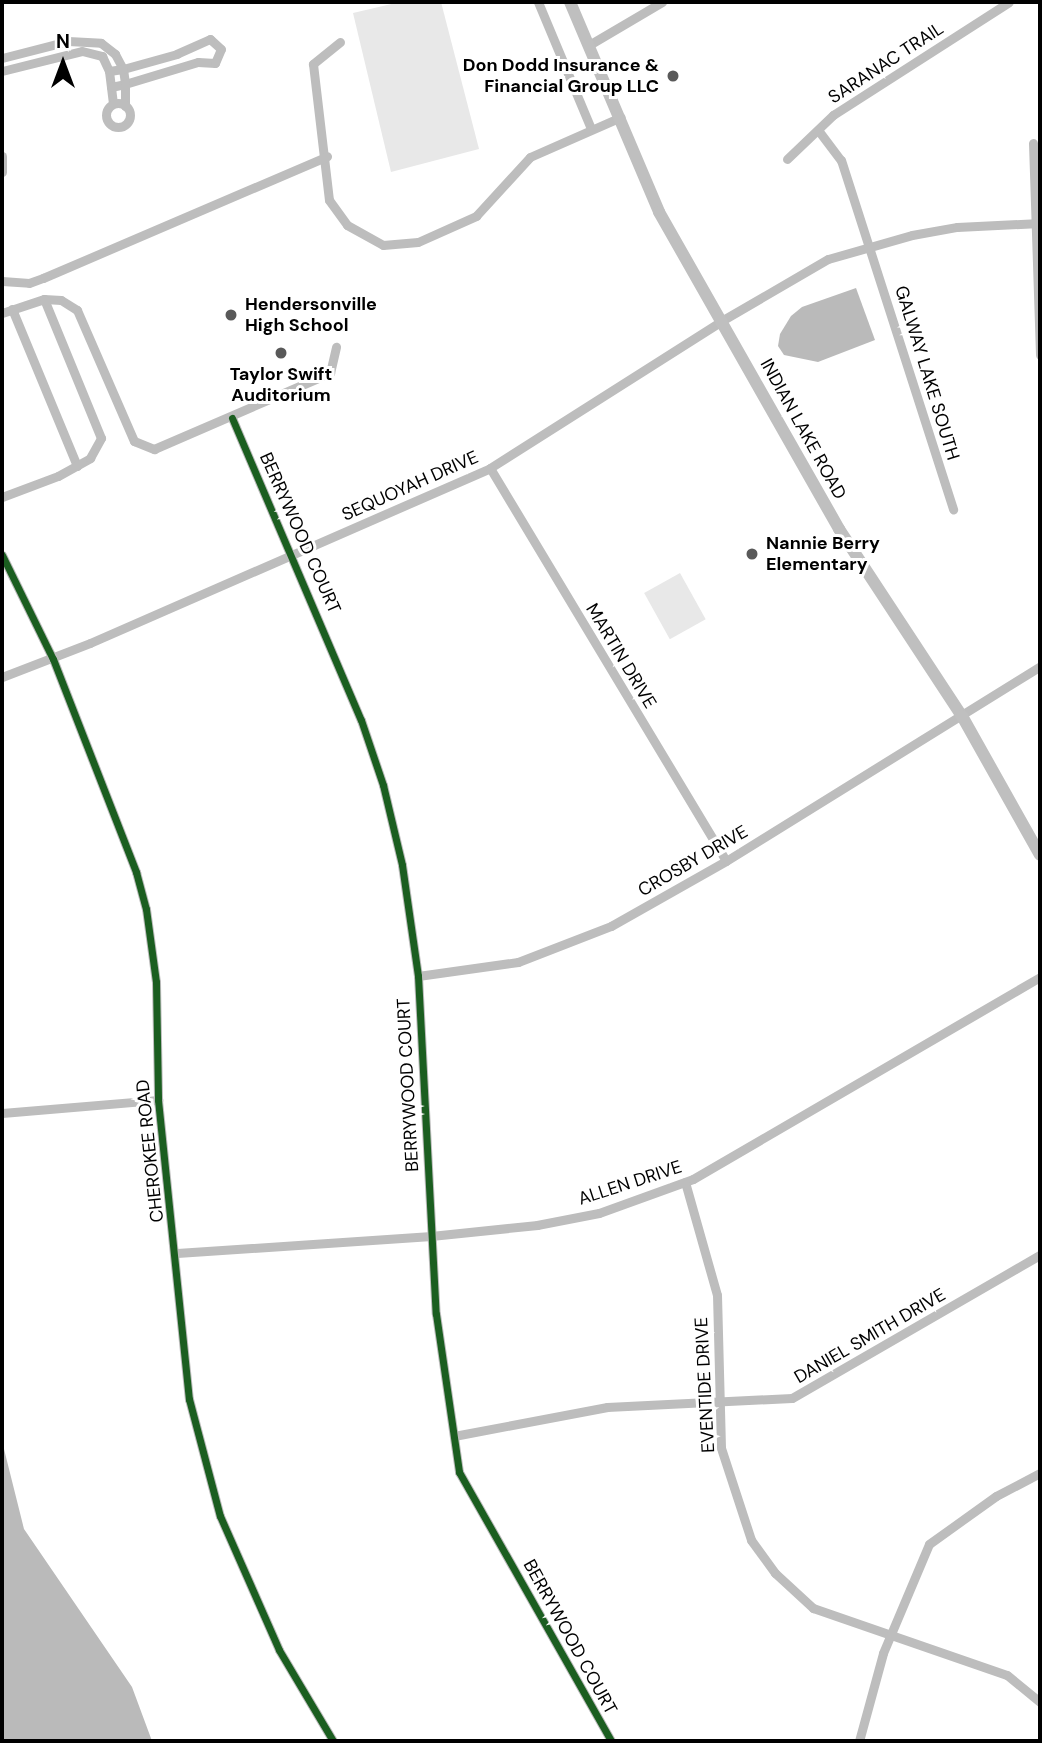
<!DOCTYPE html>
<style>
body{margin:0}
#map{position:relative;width:1042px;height:1743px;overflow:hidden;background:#fff;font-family:"DM Sans",sans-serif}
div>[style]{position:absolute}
.green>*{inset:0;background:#e8e8e8;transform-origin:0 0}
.water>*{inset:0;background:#bababa}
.street>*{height:9px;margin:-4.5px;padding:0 4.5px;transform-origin:4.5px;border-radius:4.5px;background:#bdbdbd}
.street>.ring{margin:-4.5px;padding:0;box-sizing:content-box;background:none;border:9px solid #bdbdbd;border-radius:50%}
.secondary>*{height:12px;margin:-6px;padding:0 6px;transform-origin:6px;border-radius:6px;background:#bfbfbf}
.cycleway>*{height:7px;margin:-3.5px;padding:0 3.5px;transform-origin:3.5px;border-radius:3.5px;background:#1b5e20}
.dots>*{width:19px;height:19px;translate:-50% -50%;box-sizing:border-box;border:4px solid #fff;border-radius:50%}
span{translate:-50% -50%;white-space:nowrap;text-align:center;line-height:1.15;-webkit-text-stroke:6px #fff;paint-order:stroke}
.street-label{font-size:18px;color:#000}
.poi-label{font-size:18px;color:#000;font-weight:700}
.right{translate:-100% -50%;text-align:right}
.left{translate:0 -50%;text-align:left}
.frame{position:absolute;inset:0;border:4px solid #000;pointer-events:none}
.north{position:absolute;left:28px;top:28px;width:70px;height:70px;-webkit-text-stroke:5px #fff;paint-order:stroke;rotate:0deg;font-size:19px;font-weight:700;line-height:28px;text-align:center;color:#000}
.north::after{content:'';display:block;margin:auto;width:24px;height:32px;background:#000;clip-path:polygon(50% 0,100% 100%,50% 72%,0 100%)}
</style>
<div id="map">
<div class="green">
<div style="clip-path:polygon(400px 2px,441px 2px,479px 149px,391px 172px,353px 13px)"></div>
<div style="left:680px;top:573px;width:53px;height:41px;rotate:61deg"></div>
</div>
<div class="water">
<div style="clip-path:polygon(856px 288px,875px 340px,818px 362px,784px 355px,778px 346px,780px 334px,791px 316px,802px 307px)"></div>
<div style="clip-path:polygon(2px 1441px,24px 1529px,132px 1687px,152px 1741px,2px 1741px)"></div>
</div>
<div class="street">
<div style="left:538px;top:2px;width:138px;rotate:67.3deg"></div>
<div style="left:340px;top:42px;width:35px;rotate:141deg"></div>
<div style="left:313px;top:64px;width:137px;rotate:83.3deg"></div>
<div style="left:329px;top:200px;width:31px;rotate:54deg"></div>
<div style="left:347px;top:225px;width:41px;rotate:29.1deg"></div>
<div style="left:383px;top:245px;width:35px;rotate:-5deg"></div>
<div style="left:418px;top:242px;width:64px;rotate:-24.1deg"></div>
<div style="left:476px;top:216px;width:80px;rotate:-47.5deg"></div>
<div style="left:530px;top:157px;width:99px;rotate:-23.7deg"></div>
<div style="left:589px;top:45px;width:85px;rotate:-30.5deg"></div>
<div style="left:2px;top:58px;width:68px;rotate:-14.4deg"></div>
<div style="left:68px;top:41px;width:33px;rotate:3deg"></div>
<div style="left:101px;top:43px;width:18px;rotate:38deg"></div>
<div style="left:115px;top:54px;width:17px;rotate:62deg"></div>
<div style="left:123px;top:69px;width:15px;rotate:82deg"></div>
<div style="left:125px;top:84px;width:76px;rotate:-16.8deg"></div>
<div style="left:198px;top:62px;width:17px;rotate:3deg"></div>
<div style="left:215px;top:63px;width:15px;rotate:-67deg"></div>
<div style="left:221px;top:49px;width:15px;rotate:-138deg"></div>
<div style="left:210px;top:39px;width:36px;rotate:156deg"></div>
<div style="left:177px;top:54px;width:56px;rotate:164.5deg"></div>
<div style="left:123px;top:69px;width:14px;rotate:172deg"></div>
<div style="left:2px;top:71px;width:82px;rotate:-14deg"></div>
<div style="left:82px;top:51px;width:21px;rotate:14deg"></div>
<div style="left:102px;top:56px;width:17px;rotate:65deg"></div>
<div style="left:109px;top:71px;width:33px;rotate:83deg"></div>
<div style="left:111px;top:87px;width:14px;rotate:-12deg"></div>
<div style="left:125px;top:84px;width:22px;rotate:90deg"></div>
<div class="ring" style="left:106px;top:103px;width:15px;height:15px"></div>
<div style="left:818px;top:130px;width:38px;rotate:53deg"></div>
<div style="left:841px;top:160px;width:367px;rotate:72.2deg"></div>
<div style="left:1033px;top:143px;width:212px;rotate:88.1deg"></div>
<div style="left:2px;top:156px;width:16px;rotate:90deg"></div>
<div style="left:787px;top:159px;width:64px;rotate:-43.7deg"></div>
<div style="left:833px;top:115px;width:209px;rotate:-32.7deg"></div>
<div style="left:2px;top:281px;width:27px;rotate:4deg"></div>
<div style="left:29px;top:283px;width:15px;rotate:-20deg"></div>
<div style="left:43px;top:278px;width:309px;rotate:-23.2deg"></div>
<div style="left:12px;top:309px;width:170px;rotate:67.5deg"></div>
<div style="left:2px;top:313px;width:44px;rotate:-18.4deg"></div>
<div style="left:44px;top:299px;width:17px;rotate:3deg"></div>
<div style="left:61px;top:300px;width:19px;rotate:32deg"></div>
<div style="left:77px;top:310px;width:143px;rotate:66.5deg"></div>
<div style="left:134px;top:441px;width:22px;rotate:22deg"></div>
<div style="left:154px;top:449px;width:192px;rotate:-23.4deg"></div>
<div style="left:330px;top:373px;width:27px;rotate:-77deg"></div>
<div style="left:232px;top:418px;width:328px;rotate:66.9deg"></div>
<div style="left:361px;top:720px;width:69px;rotate:71.3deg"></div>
<div style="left:383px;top:785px;width:82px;rotate:76.6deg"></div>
<div style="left:402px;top:865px;width:112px;rotate:81.8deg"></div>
<div style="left:418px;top:976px;width:338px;rotate:87deg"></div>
<div style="left:436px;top:1314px;width:160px;rotate:81.7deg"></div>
<div style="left:459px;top:1472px;width:309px;rotate:60.5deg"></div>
<div style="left:490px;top:468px;width:458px;rotate:59deg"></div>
<div style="left:2px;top:497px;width:60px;rotate:-20.6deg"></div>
<div style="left:58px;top:476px;width:37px;rotate:-29deg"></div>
<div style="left:90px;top:458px;width:23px;rotate:-61deg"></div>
<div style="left:101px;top:438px;width:150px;rotate:-112.3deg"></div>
<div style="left:2px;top:555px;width:116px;rotate:63.9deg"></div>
<div style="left:53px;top:659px;width:229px;rotate:68.7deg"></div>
<div style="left:136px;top:872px;width:38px;rotate:75deg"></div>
<div style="left:146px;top:909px;width:74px;rotate:82.2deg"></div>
<div style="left:156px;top:982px;width:118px;rotate:89deg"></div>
<div style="left:158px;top:1100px;width:301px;rotate:84.1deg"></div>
<div style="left:189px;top:1399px;width:121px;rotate:75.2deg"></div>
<div style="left:220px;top:1516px;width:146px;rotate:66.2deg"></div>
<div style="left:279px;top:1650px;width:106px;rotate:59.3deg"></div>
<div style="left:2px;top:677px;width:94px;rotate:-21.1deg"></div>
<div style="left:90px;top:643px;width:437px;rotate:-23.6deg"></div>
<div style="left:490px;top:468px;width:276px;rotate:-32.4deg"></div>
<div style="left:723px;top:320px;width:121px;rotate:-30.2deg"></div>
<div style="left:828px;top:259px;width:87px;rotate:-15.9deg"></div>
<div style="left:912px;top:235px;width:46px;rotate:-10.1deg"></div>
<div style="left:957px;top:227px;width:83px;rotate:-2.8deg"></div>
<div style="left:418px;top:976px;width:101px;rotate:-8deg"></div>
<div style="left:518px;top:962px;width:100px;rotate:-21.2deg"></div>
<div style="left:611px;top:926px;width:132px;rotate:-29.5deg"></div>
<div style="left:726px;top:861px;width:370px;rotate:-31.8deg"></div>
<div style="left:2px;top:1113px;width:157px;rotate:-4.8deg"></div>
<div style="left:685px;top:1182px;width:117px;rotate:74.2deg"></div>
<div style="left:717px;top:1295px;width:153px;rotate:88.5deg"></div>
<div style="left:721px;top:1448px;width:97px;rotate:71.9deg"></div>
<div style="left:751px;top:1540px;width:41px;rotate:54deg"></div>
<div style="left:775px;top:1573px;width:52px;rotate:42.6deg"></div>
<div style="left:813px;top:1608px;width:205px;rotate:19.1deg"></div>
<div style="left:1007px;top:1675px;width:43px;rotate:39.3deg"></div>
<div style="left:177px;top:1253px;width:255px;rotate:-3.8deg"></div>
<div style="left:431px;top:1236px;width:107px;rotate:-5.9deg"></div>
<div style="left:537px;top:1225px;width:63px;rotate:-11deg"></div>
<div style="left:599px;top:1213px;width:100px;rotate:-19.9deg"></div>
<div style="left:693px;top:1179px;width:402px;rotate:-30.2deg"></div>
<div style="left:454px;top:1436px;width:156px;rotate:-10.7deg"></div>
<div style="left:607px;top:1407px;width:185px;rotate:-2.8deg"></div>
<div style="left:792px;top:1398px;width:286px;rotate:-30deg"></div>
<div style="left:859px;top:1741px;width:91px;rotate:-74.7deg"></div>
<div style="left:883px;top:1653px;width:118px;rotate:-67.1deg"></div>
<div style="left:929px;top:1544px;width:82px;rotate:-35.6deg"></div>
<div style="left:996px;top:1496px;width:50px;rotate:-27.6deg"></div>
</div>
<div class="secondary">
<div style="left:570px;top:2px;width:228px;rotate:67deg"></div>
<div style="left:659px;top:212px;width:365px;rotate:60.4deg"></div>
<div style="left:839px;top:529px;width:224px;rotate:56.7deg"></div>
<div style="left:962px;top:716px;width:159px;rotate:60.7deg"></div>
</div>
<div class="cycleway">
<div style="left:232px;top:418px;width:328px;rotate:66.9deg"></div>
<div style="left:361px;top:720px;width:69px;rotate:71.3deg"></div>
<div style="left:383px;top:785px;width:82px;rotate:76.6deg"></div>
<div style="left:402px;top:865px;width:112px;rotate:81.8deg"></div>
<div style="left:418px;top:976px;width:338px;rotate:87deg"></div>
<div style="left:436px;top:1314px;width:160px;rotate:81.7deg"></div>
<div style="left:459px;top:1472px;width:309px;rotate:60.5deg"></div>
<div style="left:2px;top:555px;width:116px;rotate:63.9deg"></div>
<div style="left:53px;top:659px;width:229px;rotate:68.7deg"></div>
<div style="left:136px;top:872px;width:38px;rotate:75deg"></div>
<div style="left:146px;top:909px;width:74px;rotate:82.2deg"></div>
<div style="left:156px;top:982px;width:118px;rotate:89deg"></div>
<div style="left:158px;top:1100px;width:301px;rotate:84.1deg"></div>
<div style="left:189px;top:1399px;width:121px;rotate:75.2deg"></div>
<div style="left:220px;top:1516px;width:146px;rotate:66.2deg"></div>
<div style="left:279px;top:1650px;width:106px;rotate:59.3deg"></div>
</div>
<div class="dots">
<div style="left:673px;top:76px;background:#595959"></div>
<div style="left:231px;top:315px;background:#595959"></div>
<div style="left:281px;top:353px;background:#595959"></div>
<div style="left:752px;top:554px;background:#595959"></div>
</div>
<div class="street-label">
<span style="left:886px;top:63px;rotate:-33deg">SARANAC TRAIL</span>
<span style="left:927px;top:373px;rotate:73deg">GALWAY LAKE SOUTH</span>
<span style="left:803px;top:429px;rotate:61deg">INDIAN LAKE ROAD</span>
<span style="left:410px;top:486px;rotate:-24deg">SEQUOYAH DRIVE</span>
<span style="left:300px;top:533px;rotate:66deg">BERRYWOOD COURT</span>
<span style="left:621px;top:656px;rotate:59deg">MARTIN DRIVE</span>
<span style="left:693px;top:861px;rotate:-30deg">CROSBY DRIVE</span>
<span style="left:408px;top:1085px;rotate:-93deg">BERRYWOOD COURT</span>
<span style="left:150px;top:1151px;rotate:-96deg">CHEROKEE ROAD</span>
<span style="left:630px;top:1183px;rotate:-18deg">ALLEN DRIVE</span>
<span style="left:870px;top:1336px;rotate:-30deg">DANIEL SMITH DRIVE</span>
<span style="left:705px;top:1385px;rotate:-93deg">EVENTIDE DRIVE</span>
<span style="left:570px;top:1637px;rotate:61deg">BERRYWOOD COURT</span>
</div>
<div class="poi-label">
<span class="right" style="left:659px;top:76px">Don Dodd Insurance &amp;<br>Financial Group LLC</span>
<span class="left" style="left:245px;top:315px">Hendersonville<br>High School</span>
<span style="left:281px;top:385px">Taylor Swift<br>Auditorium</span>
<span class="left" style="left:766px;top:554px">Nannie Berry<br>Elementary</span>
</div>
<div class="frame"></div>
<div class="north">N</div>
</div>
